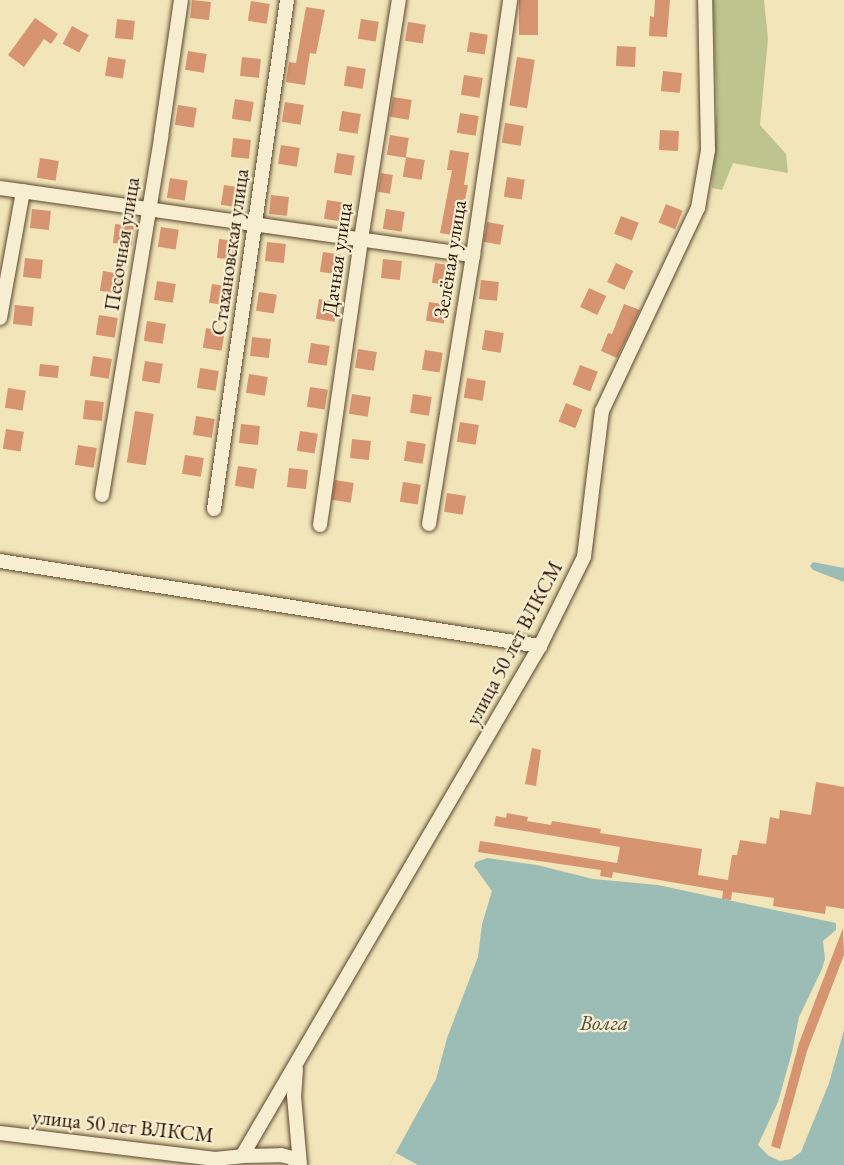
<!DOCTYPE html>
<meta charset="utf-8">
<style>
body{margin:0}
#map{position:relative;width:844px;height:1165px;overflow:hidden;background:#f2e5b9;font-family:"EB Garamond",serif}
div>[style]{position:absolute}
.green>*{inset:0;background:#bdc48e}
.water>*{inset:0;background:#9cbdb6}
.pier>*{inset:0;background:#f2e5b9}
.building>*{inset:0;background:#d69471;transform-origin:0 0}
.roads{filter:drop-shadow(0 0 2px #5a472e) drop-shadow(0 0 2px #5a472e)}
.minor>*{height:14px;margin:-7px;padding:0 7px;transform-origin:7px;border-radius:7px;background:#f7eed2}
span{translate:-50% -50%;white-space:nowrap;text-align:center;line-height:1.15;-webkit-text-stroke:4.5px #f7eed2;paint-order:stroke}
.street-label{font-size:21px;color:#271200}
.water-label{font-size:22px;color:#504e40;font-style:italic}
</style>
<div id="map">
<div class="green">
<div style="clip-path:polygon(713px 0,764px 0,768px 39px,760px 125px,786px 154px,788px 173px,733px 163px,722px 190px,712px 188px,717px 107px)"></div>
</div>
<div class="water">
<div style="clip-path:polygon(813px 562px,844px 568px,844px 582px,813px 570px,810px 566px)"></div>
<div style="clip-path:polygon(487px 858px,537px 865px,593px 879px,658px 885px,836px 923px,836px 930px,823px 941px,825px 959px,822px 969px,799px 1017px,792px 1052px,778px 1102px,758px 1145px,769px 1156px,780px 1161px,791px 1159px,801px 1152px,829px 1083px,844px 1030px,844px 1165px,389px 1165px,436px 1079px,447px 1038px,478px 957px,482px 924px,492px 891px,474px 866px,476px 862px)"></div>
</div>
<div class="pier">
<div style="clip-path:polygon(396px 1153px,418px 1165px,389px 1165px)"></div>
</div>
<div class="building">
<div style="left:192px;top:0;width:19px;height:18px;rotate:6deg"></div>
<div style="left:519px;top:0;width:19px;height:35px"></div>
<div style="clip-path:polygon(655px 0,670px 0,667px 37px,649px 36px,650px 16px,654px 17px)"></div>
<div style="left:251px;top:1px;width:19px;height:20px;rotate:9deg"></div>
<div style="clip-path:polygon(306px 7px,325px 10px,316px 54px,310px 53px,305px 85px,286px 82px,289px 62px,296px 63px)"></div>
<div style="clip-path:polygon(35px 18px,58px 34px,51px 44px,44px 39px,24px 67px,8px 55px)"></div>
<div style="left:117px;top:19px;width:18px;height:19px;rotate:6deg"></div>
<div style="left:361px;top:19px;width:18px;height:20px;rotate:9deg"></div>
<div style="left:408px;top:22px;width:18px;height:19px;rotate:9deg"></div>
<div style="left:72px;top:26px;width:19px;height:20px;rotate:28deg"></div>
<div style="left:470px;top:32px;width:18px;height:20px;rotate:9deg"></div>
<div style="left:617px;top:46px;width:19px;height:20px;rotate:3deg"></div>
<div style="left:188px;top:51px;width:19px;height:19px;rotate:9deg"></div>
<div style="left:108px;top:57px;width:18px;height:19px;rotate:9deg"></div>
<div style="left:242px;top:57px;width:19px;height:19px;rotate:6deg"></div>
<div style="left:517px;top:57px;width:18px;height:49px;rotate:9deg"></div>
<div style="left:347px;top:66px;width:19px;height:20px;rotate:9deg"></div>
<div style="left:663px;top:71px;width:19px;height:20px;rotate:6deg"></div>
<div style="left:464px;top:75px;width:19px;height:20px;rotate:9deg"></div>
<div style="left:393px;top:97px;width:19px;height:20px;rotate:9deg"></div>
<div style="left:235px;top:99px;width:19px;height:20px;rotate:9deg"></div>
<div style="left:285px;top:102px;width:19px;height:20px;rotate:9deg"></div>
<div style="left:178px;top:105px;width:19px;height:20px;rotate:9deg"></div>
<div style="left:342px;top:111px;width:19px;height:20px;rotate:9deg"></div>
<div style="left:460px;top:113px;width:19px;height:20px;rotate:9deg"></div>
<div style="left:505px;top:123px;width:19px;height:20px;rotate:9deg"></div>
<div style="left:660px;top:130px;width:19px;height:20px;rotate:3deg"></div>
<div style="left:390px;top:135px;width:19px;height:20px;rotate:9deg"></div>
<div style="left:233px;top:138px;width:18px;height:19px;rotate:6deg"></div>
<div style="left:281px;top:145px;width:19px;height:19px;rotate:9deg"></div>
<div style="clip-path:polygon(450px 150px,469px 153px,464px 185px,468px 185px,458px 236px,440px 233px,452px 170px,447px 170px)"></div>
<div style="left:337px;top:153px;width:18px;height:20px;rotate:9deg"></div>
<div style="left:406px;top:157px;width:19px;height:20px;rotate:9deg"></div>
<div style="left:40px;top:158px;width:19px;height:20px;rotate:9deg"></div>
<div style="left:381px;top:173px;width:12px;height:19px;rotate:9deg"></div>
<div style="left:507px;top:177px;width:18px;height:20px;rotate:9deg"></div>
<div style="left:170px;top:178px;width:18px;height:20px;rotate:9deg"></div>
<div style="left:224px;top:185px;width:18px;height:20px;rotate:9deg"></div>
<div style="left:271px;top:195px;width:18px;height:19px;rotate:6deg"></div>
<div style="left:327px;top:200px;width:19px;height:19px;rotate:9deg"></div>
<div style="left:666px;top:204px;width:18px;height:20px;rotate:22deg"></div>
<div style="left:32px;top:209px;width:19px;height:19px;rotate:6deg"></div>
<div style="left:386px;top:209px;width:19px;height:20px;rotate:9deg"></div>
<div style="left:621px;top:216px;width:19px;height:19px;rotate:21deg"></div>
<div style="left:487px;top:222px;width:17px;height:20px;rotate:10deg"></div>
<div style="left:115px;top:224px;width:19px;height:19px;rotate:6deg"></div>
<div style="left:161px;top:227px;width:18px;height:20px;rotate:9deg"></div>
<div style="left:219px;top:239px;width:19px;height:19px;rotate:6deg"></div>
<div style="left:267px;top:242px;width:19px;height:19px;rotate:6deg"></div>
<div style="left:323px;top:252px;width:18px;height:20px;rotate:9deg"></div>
<div style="left:25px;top:258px;width:18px;height:19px;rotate:6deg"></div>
<div style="left:383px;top:259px;width:19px;height:19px;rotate:6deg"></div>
<div style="left:435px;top:263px;width:18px;height:20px;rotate:9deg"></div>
<div style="left:616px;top:263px;width:19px;height:21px;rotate:25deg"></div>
<div style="left:103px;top:271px;width:19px;height:20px;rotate:9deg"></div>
<div style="left:481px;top:280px;width:18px;height:19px;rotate:6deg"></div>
<div style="left:157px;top:281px;width:19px;height:19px;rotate:9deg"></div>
<div style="left:212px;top:284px;width:18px;height:19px;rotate:9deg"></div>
<div style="left:589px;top:288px;width:19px;height:21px;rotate:25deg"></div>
<div style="left:259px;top:292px;width:18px;height:19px;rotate:9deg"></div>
<div style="left:319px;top:299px;width:19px;height:20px;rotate:9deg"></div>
<div style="left:429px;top:302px;width:18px;height:19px;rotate:9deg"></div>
<div style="clip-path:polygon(624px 304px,640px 310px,617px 358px,601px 351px,608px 333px,612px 334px)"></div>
<div style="left:15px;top:305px;width:19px;height:19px;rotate:6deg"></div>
<div style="left:99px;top:315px;width:19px;height:20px;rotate:9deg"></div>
<div style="left:147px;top:321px;width:19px;height:20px;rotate:9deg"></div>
<div style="left:206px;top:328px;width:19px;height:20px;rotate:9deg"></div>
<div style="left:485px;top:330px;width:19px;height:20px;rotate:9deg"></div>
<div style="left:252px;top:337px;width:19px;height:19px;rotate:6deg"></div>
<div style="left:311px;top:343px;width:19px;height:20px;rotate:9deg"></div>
<div style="left:358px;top:349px;width:19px;height:19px;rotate:9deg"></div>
<div style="left:425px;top:350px;width:18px;height:20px;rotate:9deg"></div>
<div style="left:93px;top:356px;width:19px;height:20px;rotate:9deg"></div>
<div style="left:145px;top:361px;width:18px;height:20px;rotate:9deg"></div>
<div style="left:40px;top:364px;width:19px;height:12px;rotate:6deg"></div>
<div style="left:580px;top:365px;width:19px;height:21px;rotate:21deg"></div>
<div style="left:200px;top:368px;width:19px;height:20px;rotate:9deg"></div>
<div style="left:249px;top:374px;width:19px;height:19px;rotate:9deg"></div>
<div style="left:467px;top:378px;width:19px;height:20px;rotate:9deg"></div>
<div style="left:310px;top:387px;width:18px;height:20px;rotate:9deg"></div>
<div style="left:8px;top:388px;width:18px;height:20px;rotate:9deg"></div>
<div style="left:352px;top:394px;width:19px;height:20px;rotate:9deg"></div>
<div style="left:413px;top:394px;width:19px;height:19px;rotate:9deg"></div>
<div style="left:85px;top:400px;width:19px;height:19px;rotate:6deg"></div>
<div style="left:566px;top:403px;width:18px;height:20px;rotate:22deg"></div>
<div style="left:135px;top:411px;width:19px;height:52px;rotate:9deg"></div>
<div style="left:196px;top:416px;width:19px;height:19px;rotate:9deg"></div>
<div style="left:460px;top:422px;width:19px;height:20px;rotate:9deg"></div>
<div style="left:241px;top:424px;width:19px;height:19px;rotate:6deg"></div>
<div style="left:6px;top:429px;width:18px;height:20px;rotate:9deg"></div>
<div style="left:300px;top:431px;width:18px;height:20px;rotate:9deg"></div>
<div style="left:352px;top:439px;width:19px;height:19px;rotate:6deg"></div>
<div style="left:407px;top:441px;width:19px;height:20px;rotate:9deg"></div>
<div style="left:78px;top:445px;width:19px;height:20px;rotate:9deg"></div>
<div style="left:185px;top:455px;width:19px;height:19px;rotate:9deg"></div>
<div style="left:238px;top:466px;width:19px;height:20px;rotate:9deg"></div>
<div style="left:289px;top:468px;width:19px;height:19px;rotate:6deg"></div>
<div style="left:335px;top:480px;width:19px;height:20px;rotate:9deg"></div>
<div style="left:403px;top:482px;width:18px;height:20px;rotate:9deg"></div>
<div style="left:447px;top:493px;width:19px;height:19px;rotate:9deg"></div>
<div style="clip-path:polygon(532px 748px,541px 750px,536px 786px,525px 784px)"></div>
<div style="clip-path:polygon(816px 782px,844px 787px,844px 909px,826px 906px,825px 914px,773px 906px,774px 898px,732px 892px,731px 900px,722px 899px,723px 891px,613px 872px,612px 878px,600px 876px,601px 870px,478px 852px,480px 841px,617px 863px,620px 847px,494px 826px,496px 816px,506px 818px,507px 813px,528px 817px,527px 821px,551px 825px,552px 821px,601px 829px,600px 833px,702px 849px,698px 875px,728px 880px,732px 855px,737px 855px,740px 840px,766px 844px,770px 817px,779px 819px,780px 810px,811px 815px)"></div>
<div style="clip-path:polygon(843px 928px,844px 955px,807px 1051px,780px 1149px,771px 1146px,799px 1043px)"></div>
</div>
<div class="roads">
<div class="minor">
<div style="left:0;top:188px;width:478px;rotate:8.1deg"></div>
<div style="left:0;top:318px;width:129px;rotate:-79.7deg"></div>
<div style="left:102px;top:495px;width:363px;rotate:-80.6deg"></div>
<div style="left:161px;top:137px;width:138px;rotate:-81.7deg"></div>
<div style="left:214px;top:509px;width:514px;rotate:-81.84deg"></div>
<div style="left:429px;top:524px;width:273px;rotate:-80.7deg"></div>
<div style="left:473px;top:255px;width:258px;rotate:-81.7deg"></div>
<div style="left:320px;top:525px;width:289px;rotate:-81.8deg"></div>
<div style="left:361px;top:239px;width:242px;rotate:-81deg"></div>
<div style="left:0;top:561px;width:547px;rotate:8.95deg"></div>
<div style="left:296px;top:1069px;width:27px;rotate:94deg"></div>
<div style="left:294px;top:1096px;width:69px;rotate:85deg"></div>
<div style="left:0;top:1133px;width:217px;rotate:6.9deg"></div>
<div style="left:215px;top:1159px;width:27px;rotate:-6deg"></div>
<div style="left:242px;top:1156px;width:591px;rotate:-59.7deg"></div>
<div style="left:540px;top:646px;width:99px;rotate:-63.7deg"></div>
<div style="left:584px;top:557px;width:147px;rotate:-83deg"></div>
<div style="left:602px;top:411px;width:225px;rotate:-64.7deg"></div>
<div style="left:698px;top:208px;width:59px;rotate:-80.2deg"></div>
<div style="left:708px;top:150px;width:150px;rotate:-91.1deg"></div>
<div style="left:242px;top:1156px;width:39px;rotate:-1deg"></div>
<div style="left:281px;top:1155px;width:11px;rotate:15deg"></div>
<div style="left:292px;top:1158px;width:9px;rotate:49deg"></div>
</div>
</div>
<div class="street-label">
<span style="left:122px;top:244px;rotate:-81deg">Песочная улица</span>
<span style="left:230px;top:252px;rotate:-82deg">Стахановская улица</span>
<span style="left:337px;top:259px;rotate:-82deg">Дачная улица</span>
<span style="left:450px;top:259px;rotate:-81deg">Зелёная улица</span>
<span style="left:514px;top:643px;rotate:-62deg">улица 50 лет ВЛКСМ</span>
<span style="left:123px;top:1126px;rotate:6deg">улица 50 лет ВЛКСМ</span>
</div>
<div class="water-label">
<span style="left:604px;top:1023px">Волга</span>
</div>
</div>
